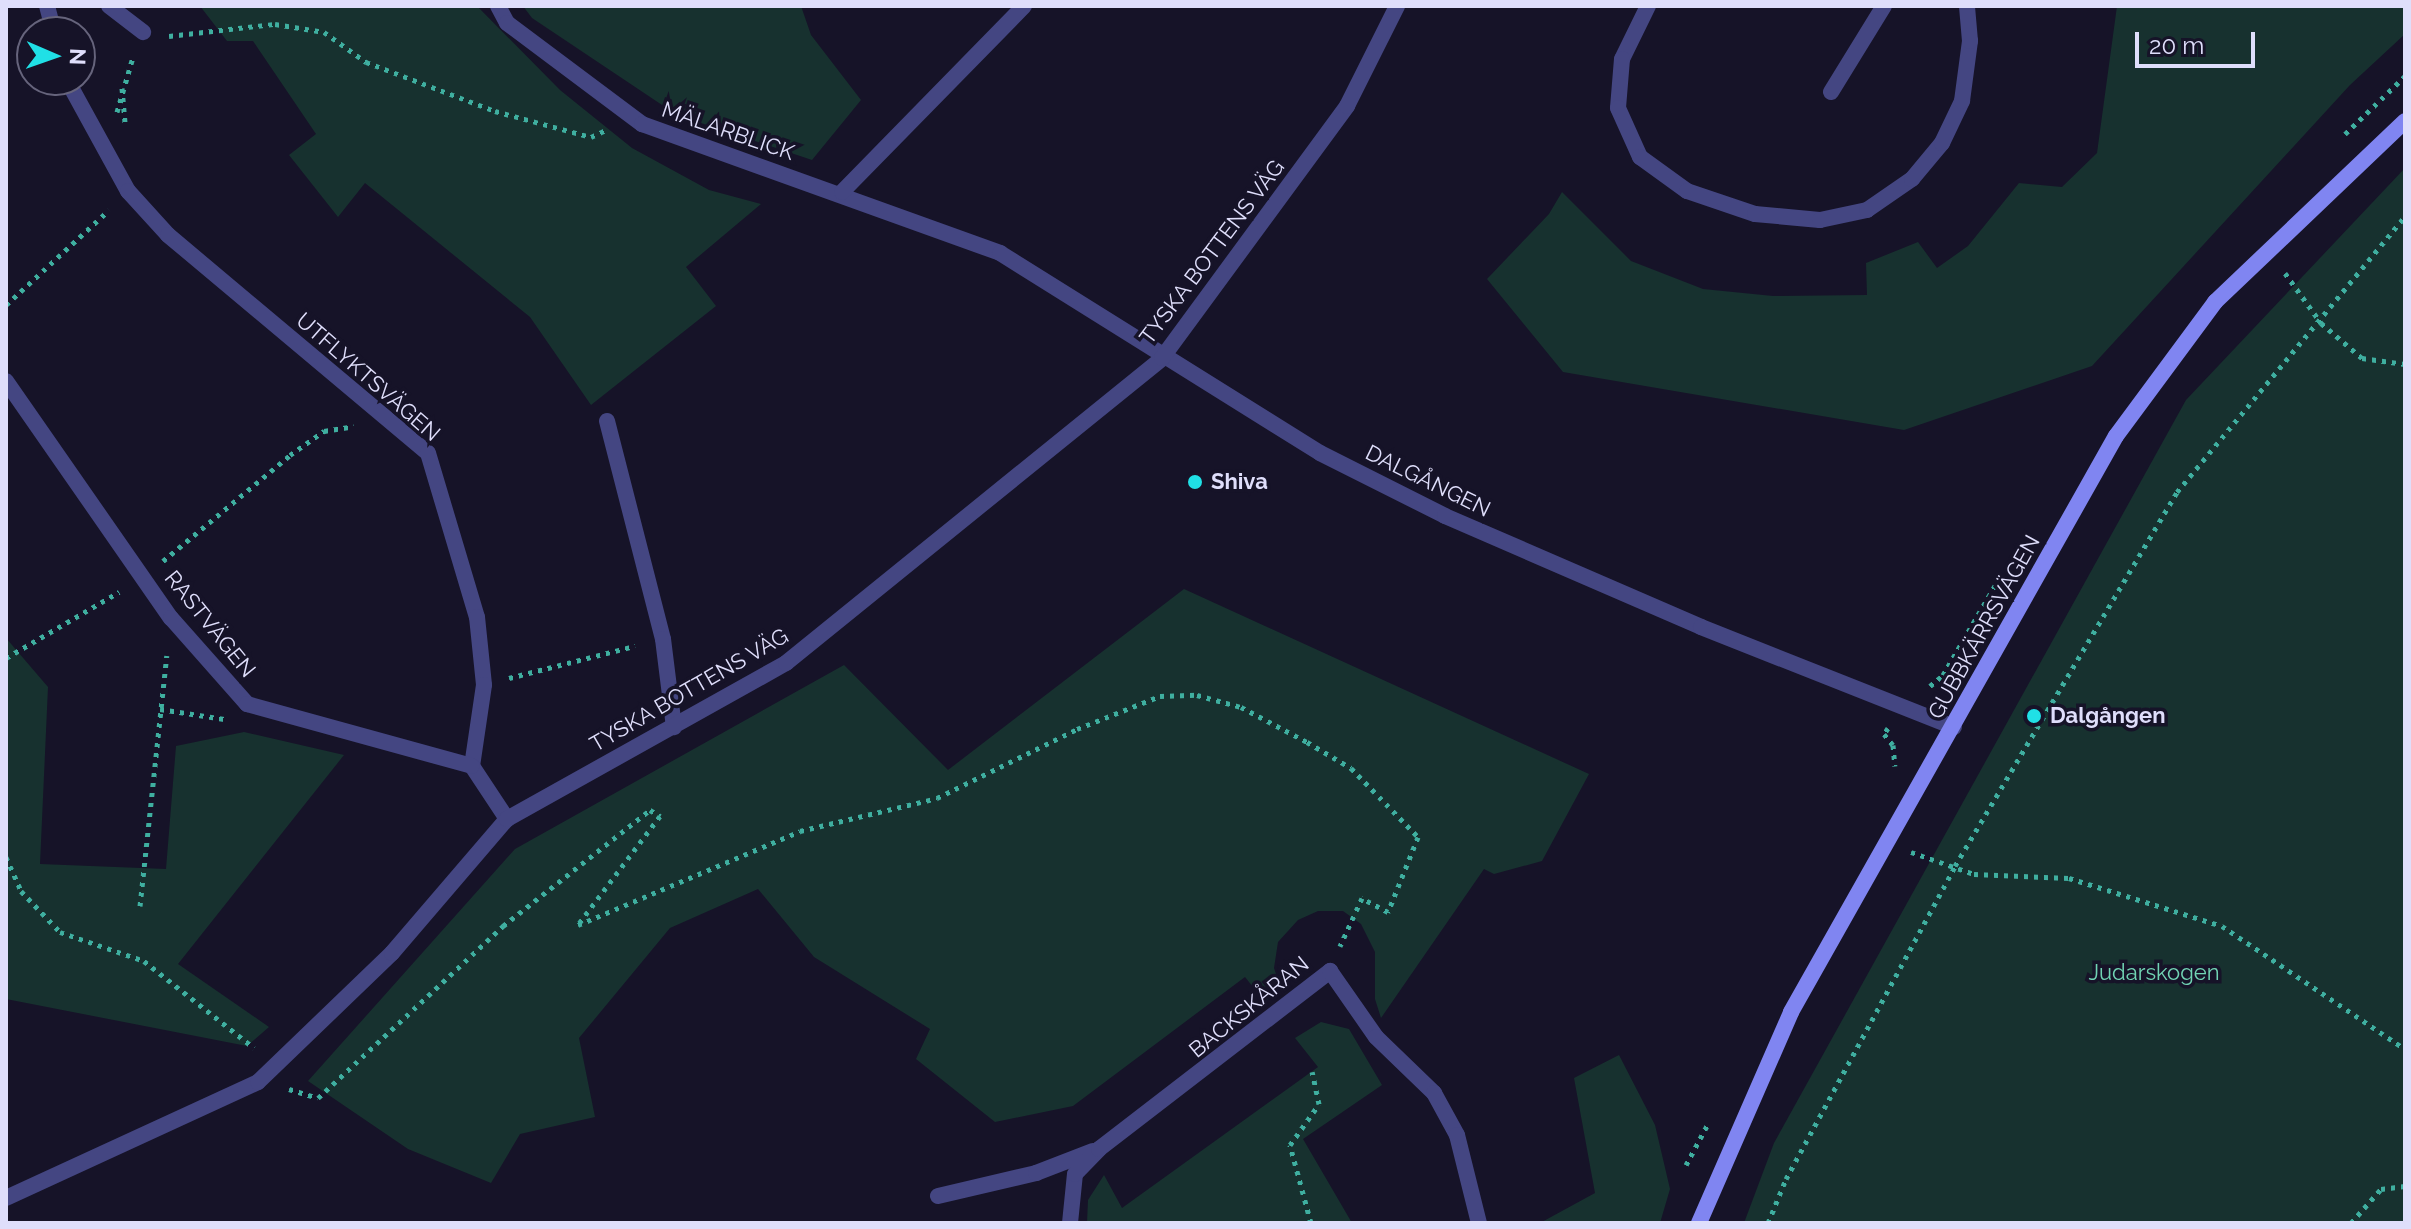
<!DOCTYPE html>
<meta charset="utf-8">
<style>
body{margin:0}
#map{position:relative;width:2411px;height:1229px;overflow:hidden;background:#161328;font-family:Raleway,sans-serif}
div>[style]{position:absolute}
.green>*{inset:0;background:#17312f}
.path>*{height:5px;margin-top:-2.5px;transform-origin:0;background:repeating-linear-gradient(90deg,#3fafa0 0 4px,transparent 0 10px)}
.lane>*{height:16px;margin:-8px;padding:0 8px;transform-origin:8px;border-radius:8px;background:#444682}
.street>*{height:16px;margin:-8px;padding:0 8px;transform-origin:8px;border-radius:8px;background:#444682}
.secondary>*{height:16px;margin:-8px;padding:0 8px;transform-origin:8px;border-radius:8px;background:#8085f1}
.dots>*{width:22px;height:22px;translate:-50% -50%;box-sizing:border-box;border:4px solid #161328;border-radius:50%}
span{translate:-50% -50%;white-space:nowrap;text-align:center;line-height:1.15;-webkit-text-stroke:7px #161328;paint-order:stroke}
.street-label{font-size:22px;color:#dfdefb}
.poi-label{font-size:22px;color:#dfdefb;font-weight:700}
.left{translate:0 -50%;text-align:left}
.park-label{font-size:22px;color:#71d4b4}
.frame{position:absolute;inset:0;border:8px solid #dfdefb;pointer-events:none}
.north{position:absolute;left:16px;top:16px;width:80px;height:80px;box-sizing:border-box;background:#161328;border:2px solid #66647c;border-radius:50%;rotate:92deg;font-size:22px;font-weight:700;line-height:32px;text-align:center;color:#dfdefb}
.north::after{content:'';display:block;margin:auto;width:28px;height:36px;background:#20e0e6;clip-path:polygon(50% 0,100% 100%,50% 72%,0 100%)}
.scale{position:absolute;left:2135px;top:32px;width:120px;height:36px;box-sizing:border-box;border:4px solid #dfdefb;border-top:0;padding-left:10px;font-size:24px;line-height:28px;white-space:nowrap;color:#dfdefb;-webkit-text-stroke:6px #161328;paint-order:stroke}
</style>
<div id="map">
<div class="green">
<div style="clip-path:polygon(200px 6px,477px 6px,560px 90px,632px 148px,709px 190px,761px 204px,686px 267px,716px 306px,591px 405px,530px 317px,365px 183px,338px 217px,289px 155px,316px 134px,253px 41px,227px 41px)"></div>
<div style="clip-path:polygon(523px 6px,801px 6px,811px 35px,861px 100px,812px 160px,677px 115px,532px 18px)"></div>
<div style="clip-path:polygon(2117px 6px,2405px 6px,2405px 34px,2350px 85px,2092px 366px,1904px 430px,1563px 372px,1487px 279px,1549px 214px,1562px 192px,1631px 261px,1703px 289px,1773px 296px,1867px 295px,1866px 263px,1918px 242px,1937px 268px,1968px 246px,2019px 183px,2062px 187px,2097px 153px)"></div>
<div style="clip-path:polygon(2405px 168px,2405px 1223px,1744px 1223px,1774px 1143px,2186px 400px)"></div>
<div style="clip-path:polygon(1184px 589px,1589px 774px,1542px 861px,1494px 874px,1484px 869px,1381px 1018px,1375px 999px,1375px 952px,1361px 924px,1343px 911px,1318px 911px,1298px 920px,1278px 942px,1274px 968px,1281px 989px,1265px 1002px,1245px 977px,1073px 1106px,995px 1122px,916px 1059px,930px 1029px,814px 957px,758px 889px,670px 928px,579px 1038px,595px 1117px,520px 1134px,491px 1183px,408px 1149px,308px 1081px,515px 849px,844px 665px,948px 770px)"></div>
<div style="clip-path:polygon(6px 638px,48px 687px,40px 864px,166px 869px,176px 746px,244px 732px,344px 755px,178px 964px,269px 1027px,247px 1046px,6px 999px)"></div>
<div style="clip-path:polygon(1321px 1022px,1349px 1029px,1382px 1085px,1303px 1139px,1352px 1223px,1087px 1223px,1088px 1200px,1104px 1175px,1122px 1208px,1318px 1067px,1295px 1038px)"></div>
<div style="clip-path:polygon(1619px 1055px,1655px 1125px,1670px 1189px,1660px 1223px,1540px 1223px,1595px 1193px,1574px 1078px)"></div>
</div>
<div class="path">
<div style="left:169px;top:36px;width:107px;rotate:-6.5deg"></div>
<div style="left:275px;top:24px;width:50px;rotate:9.3deg"></div>
<div style="left:324px;top:32px;width:52px;rotate:35.5deg"></div>
<div style="left:366px;top:62px;width:138px;rotate:20.8deg"></div>
<div style="left:495px;top:111px;width:99px;rotate:15.2deg"></div>
<div style="left:591px;top:137px;width:17px;rotate:-25deg"></div>
<div style="left:122px;top:88px;width:35px;rotate:85deg"></div>
<div style="left:117px;top:112px;width:57px;rotate:-73.8deg"></div>
<div style="left:2345px;top:134px;width:83px;rotate:-44deg"></div>
<div style="left:2285px;top:273px;width:62px;rotate:54.2deg"></div>
<div style="left:2321px;top:323px;width:54px;rotate:40.5deg"></div>
<div style="left:2362px;top:358px;width:43px;rotate:7.9deg"></div>
<div style="left:6px;top:305px;width:140px;rotate:-42.7deg"></div>
<div style="left:163px;top:561px;width:165px;rotate:-39.8deg"></div>
<div style="left:290px;top:455px;width:42px;rotate:-35.2deg"></div>
<div style="left:324px;top:431px;width:30px;rotate:-9deg"></div>
<div style="left:6px;top:658px;width:131px;rotate:-30.3deg"></div>
<div style="left:509px;top:678px;width:130px;rotate:-14.3deg"></div>
<div style="left:1930px;top:686px;width:17px;rotate:-40deg"></div>
<div style="left:1943px;top:675px;width:113px;rotate:-59.8deg"></div>
<div style="left:160px;top:709px;width:65px;rotate:8.9deg"></div>
<div style="left:1888px;top:728px;width:7px;rotate:124deg"></div>
<div style="left:1884px;top:734px;width:14px;rotate:51deg"></div>
<div style="left:1893px;top:745px;width:21px;rotate:85deg"></div>
<div style="left:1911px;top:852px;width:67px;rotate:19.2deg"></div>
<div style="left:1974px;top:874px;width:95px;rotate:2.4deg"></div>
<div style="left:2069px;top:878px;width:160px;rotate:17.4deg"></div>
<div style="left:2222px;top:926px;width:220px;rotate:33.9deg"></div>
<div style="left:6px;top:857px;width:37px;rotate:66deg"></div>
<div style="left:21px;top:891px;width:57px;rotate:46.4deg"></div>
<div style="left:60px;top:932px;width:89px;rotate:19deg"></div>
<div style="left:144px;top:961px;width:140px;rotate:38.3deg"></div>
<div style="left:140px;top:906px;width:252px;rotate:-83.9deg"></div>
<div style="left:289px;top:1089px;width:30px;rotate:17deg"></div>
<div style="left:318px;top:1098px;width:253px;rotate:-42.9deg"></div>
<div style="left:503px;top:926px;width:187px;rotate:-38.3deg"></div>
<div style="left:650px;top:810px;width:12px;rotate:31deg"></div>
<div style="left:660px;top:816px;width:136px;rotate:127deg"></div>
<div style="left:578px;top:925px;width:241px;rotate:-22.9deg"></div>
<div style="left:800px;top:831px;width:141px;rotate:-13.5deg"></div>
<div style="left:937px;top:798px;width:156px;rotate:-26.2deg"></div>
<div style="left:1077px;top:729px;width:89px;rotate:-21.7deg"></div>
<div style="left:1160px;top:696px;width:37px;rotate:-2deg"></div>
<div style="left:1197px;top:695px;width:46px;rotate:15.3deg"></div>
<div style="left:1241px;top:707px;width:75px;rotate:27.9deg"></div>
<div style="left:1307px;top:742px;width:51px;rotate:30.6deg"></div>
<div style="left:1351px;top:768px;width:96px;rotate:45.8deg"></div>
<div style="left:1418px;top:837px;width:81px;rotate:111.8deg"></div>
<div style="left:1388px;top:912px;width:30px;rotate:-152deg"></div>
<div style="left:1362px;top:898px;width:53px;rotate:114.6deg"></div>
<div style="left:1686px;top:1165px;width:49px;rotate:-61.9deg"></div>
<div style="left:1311px;top:1223px;width:81px;rotate:-105.1deg"></div>
<div style="left:1290px;top:1145px;width:50px;rotate:-54.7deg"></div>
<div style="left:1319px;top:1104px;width:33px;rotate:-102deg"></div>
<div style="left:1768px;top:1223px;width:48px;rotate:-67.8deg"></div>
<div style="left:1786px;top:1179px;width:356px;rotate:-61.6deg"></div>
<div style="left:1955px;top:866px;width:435px;rotate:-59.3deg"></div>
<div style="left:2177px;top:492px;width:358px;rotate:-50.4deg"></div>
<div style="left:2351px;top:1223px;width:45px;rotate:-48.6deg"></div>
<div style="left:2381px;top:1189px;width:24px;rotate:-7deg"></div>
</div>
<div class="lane">
<div style="left:109px;top:6px;width:43px;rotate:37.4deg"></div>
<div style="left:1648px;top:6px;width:59px;rotate:116.1deg"></div>
<div style="left:1622px;top:59px;width:49px;rotate:94.7deg"></div>
<div style="left:1618px;top:108px;width:54px;rotate:65.8deg"></div>
<div style="left:1640px;top:157px;width:58px;rotate:35.9deg"></div>
<div style="left:1687px;top:191px;width:72px;rotate:18.7deg"></div>
<div style="left:1755px;top:214px;width:65px;rotate:5.3deg"></div>
<div style="left:1820px;top:220px;width:48px;rotate:-12deg"></div>
<div style="left:1867px;top:210px;width:55px;rotate:-34.6deg"></div>
<div style="left:1912px;top:179px;width:47px;rotate:-50.2deg"></div>
<div style="left:1942px;top:143px;width:47px;rotate:-64.5deg"></div>
<div style="left:1962px;top:101px;width:61px;rotate:-82.4deg"></div>
<div style="left:1970px;top:41px;width:35px;rotate:-95deg"></div>
<div style="left:607px;top:421px;width:225px;rotate:75.6deg"></div>
<div style="left:663px;top:639px;width:89px;rotate:82.9deg"></div>
<div style="left:938px;top:1196px;width:101px;rotate:-13.2deg"></div>
<div style="left:1036px;top:1173px;width:61px;rotate:-21.1deg"></div>
<div style="left:1070px;top:1223px;width:49px;rotate:-84.2deg"></div>
<div style="left:1075px;top:1174px;width:35px;rotate:-46deg"></div>
<div style="left:1099px;top:1149px;width:292px;rotate:-37.6deg"></div>
</div>
<div class="street">
<div style="left:47px;top:6px;width:27px;rotate:75deg"></div>
<div style="left:498px;top:6px;width:19px;rotate:62deg"></div>
<div style="left:507px;top:23px;width:169px;rotate:36.8deg"></div>
<div style="left:642px;top:124px;width:381px;rotate:19.8deg"></div>
<div style="left:1000px;top:253px;width:377px;rotate:32deg"></div>
<div style="left:1320px;top:453px;width:140px;rotate:26.7deg"></div>
<div style="left:1445px;top:516px;width:279px;rotate:23.4deg"></div>
<div style="left:1701px;top:627px;width:272px;rotate:21.6deg"></div>
<div style="left:67px;top:80px;width:127px;rotate:61.2deg"></div>
<div style="left:128px;top:191px;width:59px;rotate:47.7deg"></div>
<div style="left:168px;top:235px;width:339px;rotate:40deg"></div>
<div style="left:428px;top:453px;width:171px;rotate:73.4deg"></div>
<div style="left:477px;top:617px;width:68px;rotate:84.1deg"></div>
<div style="left:484px;top:685px;width:82px;rotate:98.4deg"></div>
<div style="left:472px;top:766px;width:64px;rotate:56.6deg"></div>
<div style="left:1831px;top:92px;width:101px;rotate:-58.4deg"></div>
<div style="left:842px;top:192px;width:260px;rotate:-45.6deg"></div>
<div style="left:6px;top:381px;width:289px;rotate:55.2deg"></div>
<div style="left:171px;top:618px;width:115px;rotate:48.5deg"></div>
<div style="left:247px;top:704px;width:233px;rotate:15.4deg"></div>
<div style="left:1330px;top:971px;width:80px;rotate:55.1deg"></div>
<div style="left:1376px;top:1037px;width:81px;rotate:44deg"></div>
<div style="left:1434px;top:1093px;width:48px;rotate:61.3deg"></div>
<div style="left:1457px;top:1135px;width:91px;rotate:76deg"></div>
<div style="left:6px;top:1198px;width:277px;rotate:-24.7deg"></div>
<div style="left:258px;top:1082px;width:186px;rotate:-43.9deg"></div>
<div style="left:392px;top:953px;width:177px;rotate:-49.4deg"></div>
<div style="left:507px;top:819px;width:320px;rotate:-29.2deg"></div>
<div style="left:786px;top:663px;width:484px;rotate:-39deg"></div>
<div style="left:1162px;top:358px;width:313px;rotate:-53.7deg"></div>
<div style="left:1347px;top:106px;width:112px;rotate:-63.4deg"></div>
</div>
<div class="secondary">
<div style="left:1699px;top:1223px;width:230px;rotate:-66.4deg"></div>
<div style="left:1791px;top:1012px;width:661px;rotate:-60.57deg"></div>
<div style="left:2116px;top:436px;width:167px;rotate:-53.5deg"></div>
<div style="left:2215px;top:302px;width:262px;rotate:-43.6deg"></div>
</div>
<div class="dots">
<div style="left:1195px;top:482px;background:#20e0e6"></div>
<div style="left:2034px;top:716px;background:#20e0e6"></div>
</div>
<div class="street-label">
<span style="left:728px;top:131px;rotate:19deg">MÄLARBLICK</span>
<span style="left:1212px;top:252px;rotate:-53deg">TYSKA BOTTENS VÄG</span>
<span style="left:368px;top:377px;rotate:41deg">UTFLYKTSVÄGEN</span>
<span style="left:1428px;top:481px;rotate:26deg">DALGÅNGEN</span>
<span style="left:210px;top:624px;rotate:51deg">RASTVÄGEN</span>
<span style="left:1984px;top:627px;rotate:-61deg">GUBBKÄRRSVÄGEN</span>
<span style="left:689px;top:690px;rotate:-30deg">TYSKA BOTTENS VÄG</span>
<span style="left:1249px;top:1007px;rotate:-39deg">BACKSKÅRAN</span>
</div>
<div class="poi-label">
<span class="left" style="left:1211px;top:482px">Shiva</span>
<span class="left" style="left:2050px;top:716px">Dalgången</span>
</div>
<div class="park-label">
<span style="left:2154px;top:973px">Judarskogen</span>
</div>
<div class="frame"></div>
<div class="north">N</div>
<div class="scale">20 m</div>
</div>
